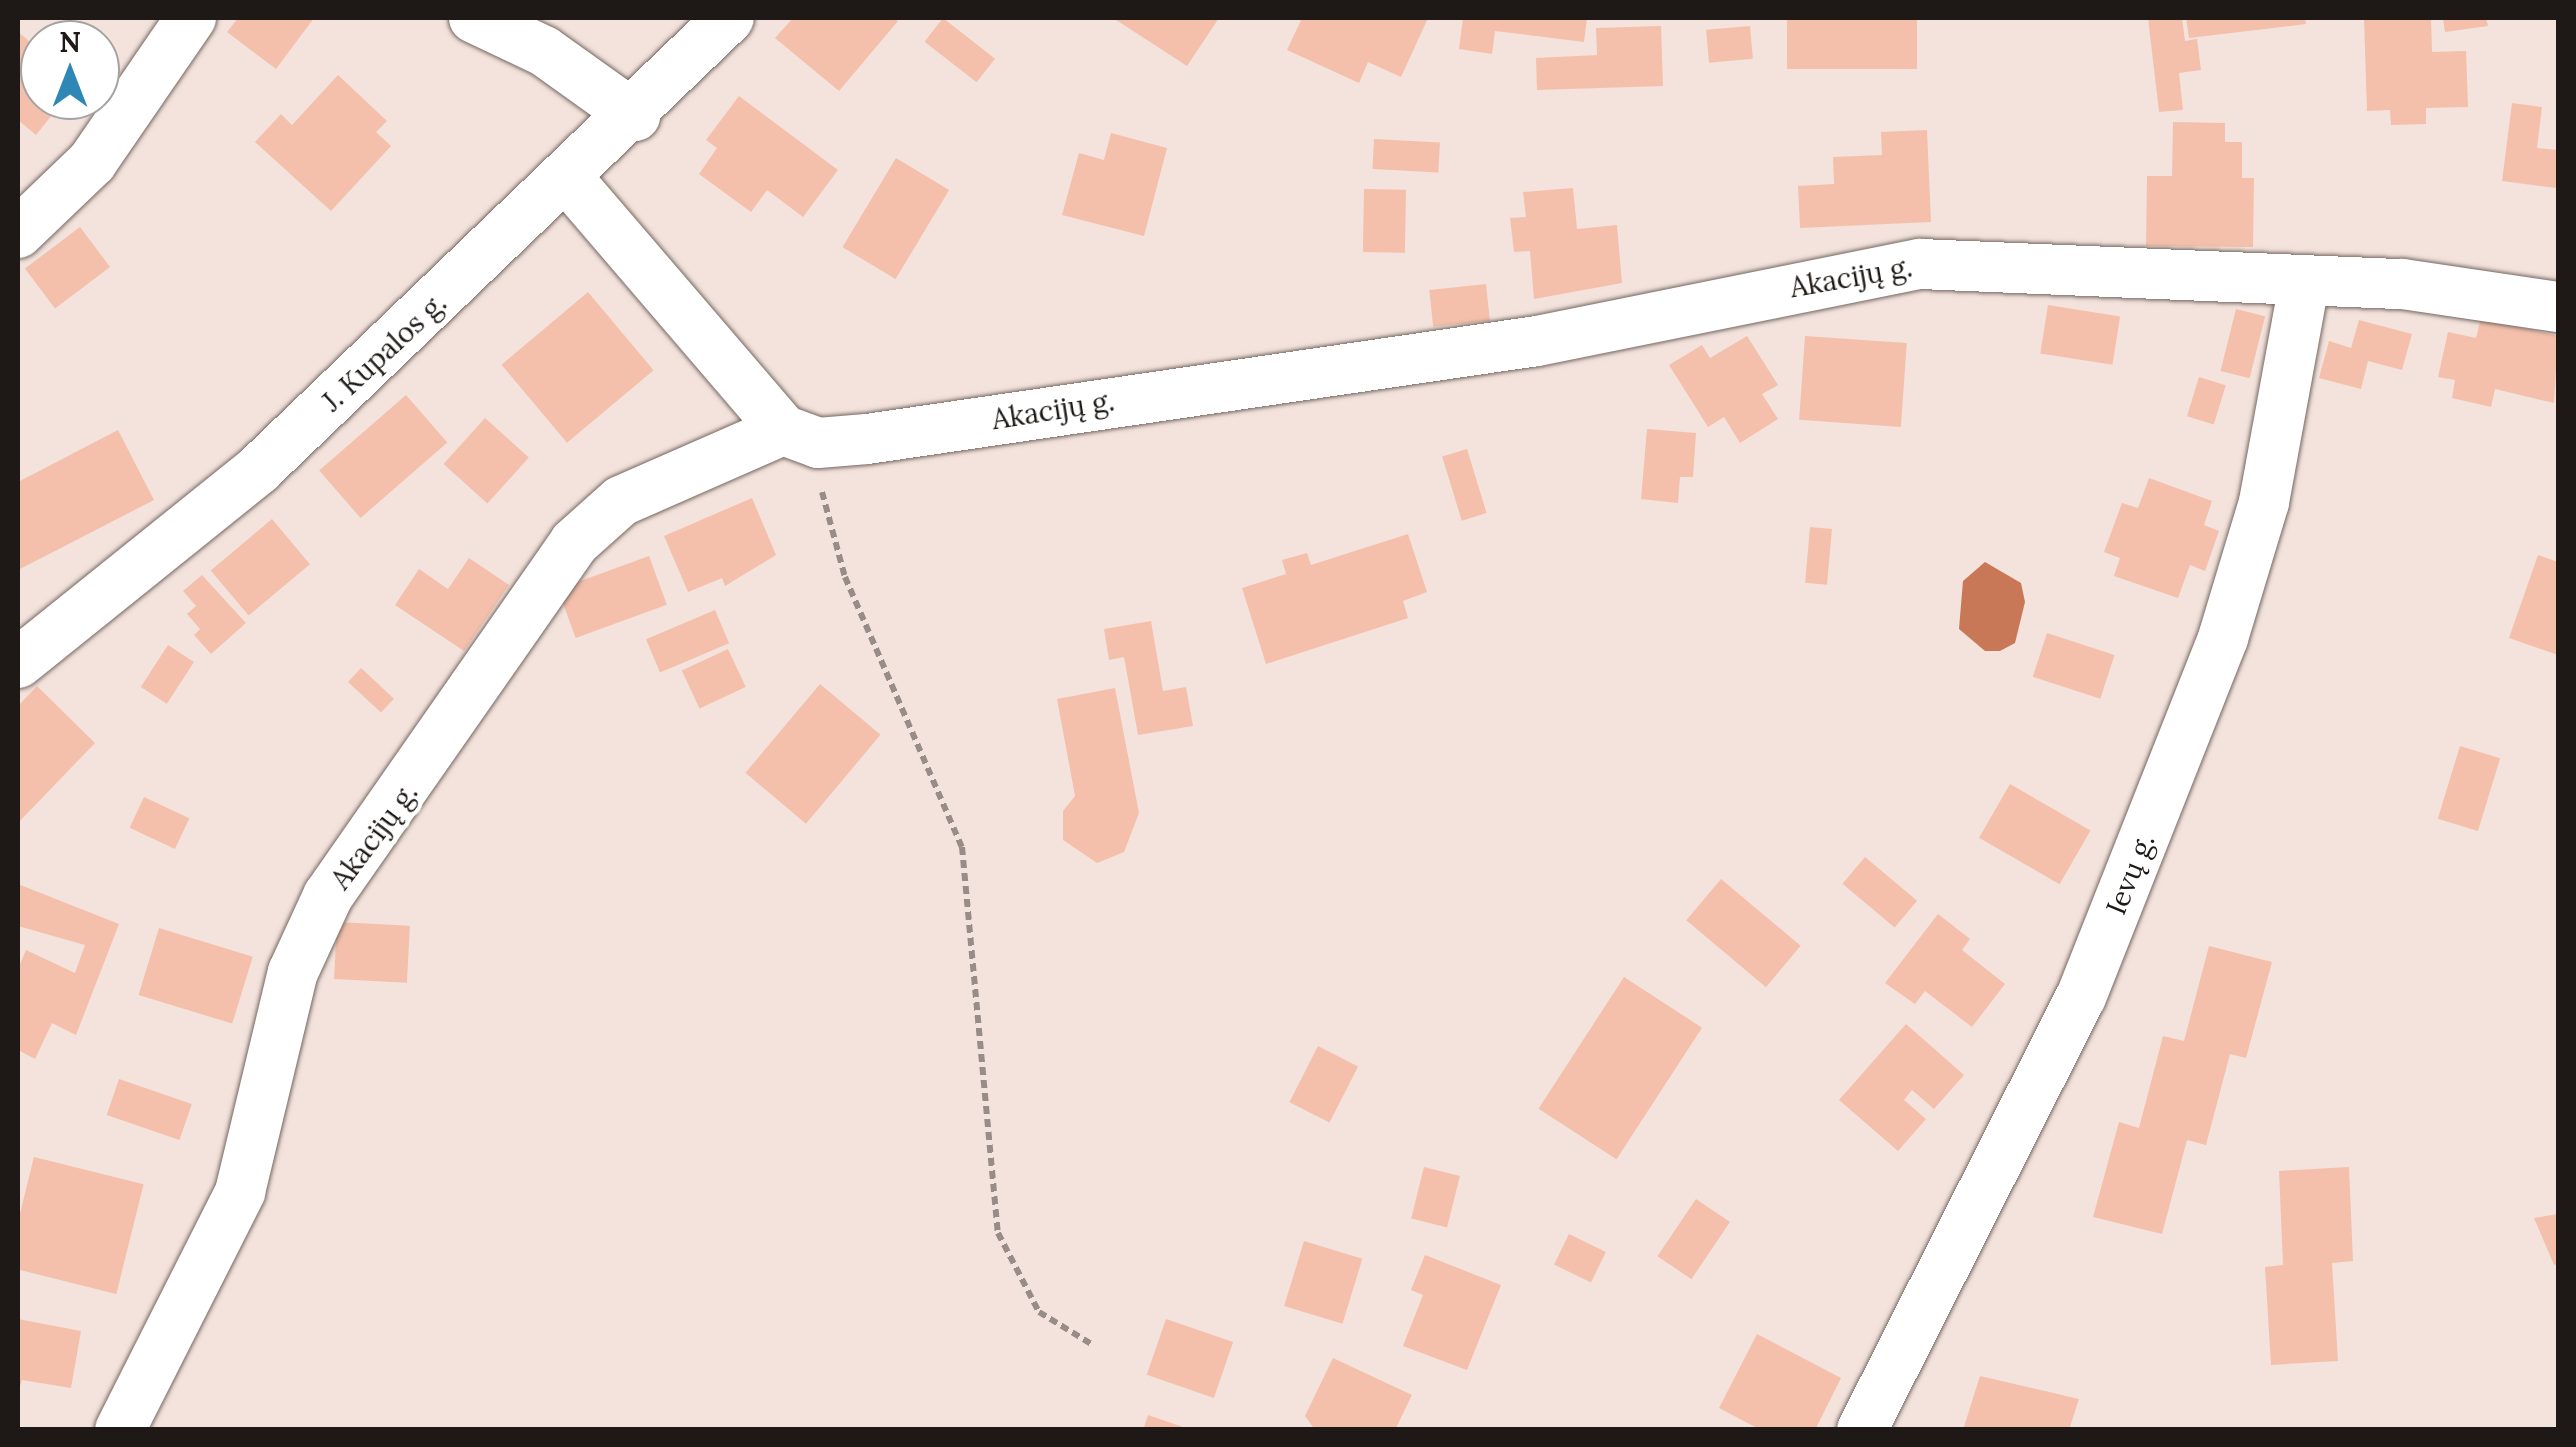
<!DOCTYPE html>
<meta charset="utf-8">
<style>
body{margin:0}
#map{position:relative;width:2576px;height:1447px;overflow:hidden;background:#f3e3dc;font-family:Lora,serif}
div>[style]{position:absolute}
.water>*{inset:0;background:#c87856}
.building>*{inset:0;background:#f4c0ab;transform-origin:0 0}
.path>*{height:6px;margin-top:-3px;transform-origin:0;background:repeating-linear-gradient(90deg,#978c87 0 8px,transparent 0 13px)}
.roads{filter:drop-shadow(0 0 2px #756661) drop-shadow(0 0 2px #756661)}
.minor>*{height:50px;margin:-25px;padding:0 25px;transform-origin:25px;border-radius:25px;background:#fff}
span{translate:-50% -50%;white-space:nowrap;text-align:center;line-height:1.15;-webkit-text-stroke:9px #fff;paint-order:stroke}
.street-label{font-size:28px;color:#1e1916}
.frame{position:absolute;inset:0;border:20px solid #1e1916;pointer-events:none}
.north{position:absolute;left:20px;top:20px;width:100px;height:100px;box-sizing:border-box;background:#fff;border:2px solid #a5a3a2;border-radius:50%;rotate:0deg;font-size:28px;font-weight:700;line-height:40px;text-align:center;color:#1e1916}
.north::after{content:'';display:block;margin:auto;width:35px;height:45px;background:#2f87b5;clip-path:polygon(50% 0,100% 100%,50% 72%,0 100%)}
</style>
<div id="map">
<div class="water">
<div style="clip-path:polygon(1985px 562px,2021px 583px,2025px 602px,2015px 643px,2000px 651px,1985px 651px,1959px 629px,1963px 581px)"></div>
</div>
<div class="building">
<div style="clip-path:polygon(238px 18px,314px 18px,276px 69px,227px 32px)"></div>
<div style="clip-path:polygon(793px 18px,894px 18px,898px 21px,839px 91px,775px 38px)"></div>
<div style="left:943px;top:18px;width:66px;height:30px;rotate:38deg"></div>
<div style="clip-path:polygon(1113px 18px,1219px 18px,1187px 66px)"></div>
<div style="clip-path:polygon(1302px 18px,1428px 18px,1401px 77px,1368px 62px,1359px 83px,1287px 50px)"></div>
<div style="clip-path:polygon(1463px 18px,1587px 18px,1584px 42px,1495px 31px,1492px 54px,1459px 49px)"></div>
<div style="left:1787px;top:18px;width:130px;height:51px"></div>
<div style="clip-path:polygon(2148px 18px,2182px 18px,2185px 41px,2197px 39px,2201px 70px,2179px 73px,2183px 110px,2159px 112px)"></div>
<div style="clip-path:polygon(2186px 18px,2305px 18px,2306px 24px,2189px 38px)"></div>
<div style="clip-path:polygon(2364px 18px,2431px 18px,2432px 52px,2466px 51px,2468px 107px,2426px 108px,2426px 124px,2391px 125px,2390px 110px,2367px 111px)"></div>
<div style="clip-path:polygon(2443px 18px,2486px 18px,2488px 26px,2445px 32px)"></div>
<div style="clip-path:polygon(1661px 26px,1663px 86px,1537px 90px,1536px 58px,1597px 55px,1596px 28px)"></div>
<div style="left:1750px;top:26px;width:33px;height:44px;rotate:85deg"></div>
<div style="clip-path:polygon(18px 32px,40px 50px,40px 100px,64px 100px,36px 135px,18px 120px)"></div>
<div style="clip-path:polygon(338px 75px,387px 121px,376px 132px,391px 146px,331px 211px,255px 142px,281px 114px,292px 125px)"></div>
<div style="clip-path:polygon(739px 96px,838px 170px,803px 217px,767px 190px,751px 212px,699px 174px,717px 148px,706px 140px)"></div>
<div style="clip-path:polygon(2512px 103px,2542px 107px,2537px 148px,2558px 150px,2556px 188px,2502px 181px)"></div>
<div style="clip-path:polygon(2173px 122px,2225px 123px,2225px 142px,2242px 142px,2242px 178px,2254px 178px,2253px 247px,2146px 246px,2147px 176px,2172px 176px)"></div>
<div style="clip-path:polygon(1927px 130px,1931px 222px,1800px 228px,1798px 186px,1834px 184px,1833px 157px,1882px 155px,1881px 132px)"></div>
<div style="clip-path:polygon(1111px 133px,1167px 148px,1144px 236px,1062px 215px,1079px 153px,1104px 160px)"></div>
<div style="left:1374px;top:139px;width:66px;height:30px;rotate:3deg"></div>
<div style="left:896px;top:158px;width:62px;height:104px;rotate:31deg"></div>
<div style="clip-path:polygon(1573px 188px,1577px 229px,1617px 225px,1622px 283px,1534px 299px,1530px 251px,1514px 252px,1510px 218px,1526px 217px,1523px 192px)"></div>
<div style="left:1364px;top:189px;width:42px;height:63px;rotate:1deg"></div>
<div style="left:80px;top:227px;width:50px;height:69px;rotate:53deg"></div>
<div style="left:1486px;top:284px;width:37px;height:57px;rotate:84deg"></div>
<div style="left:588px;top:292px;width:102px;height:113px;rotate:50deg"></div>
<div style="left:2048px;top:305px;width:73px;height:49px;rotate:9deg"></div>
<div style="left:2236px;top:309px;width:30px;height:64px;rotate:14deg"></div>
<div style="clip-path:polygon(2481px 318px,2558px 336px,2554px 403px,2495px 389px,2491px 407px,2452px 398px,2455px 380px,2438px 377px,2448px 332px,2476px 338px)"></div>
<div style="clip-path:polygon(2359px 320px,2412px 334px,2402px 370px,2368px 361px,2361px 389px,2319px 378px,2329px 341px,2351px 348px)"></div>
<div style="clip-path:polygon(1747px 336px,1778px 385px,1762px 394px,1778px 419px,1740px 443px,1724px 417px,1708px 427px,1669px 365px,1702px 345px,1710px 358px)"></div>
<div style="left:1805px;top:336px;width:102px;height:84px;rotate:4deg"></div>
<div style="left:2199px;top:377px;width:28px;height:41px;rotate:17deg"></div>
<div style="left:406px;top:395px;width:63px;height:115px;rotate:49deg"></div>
<div style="left:485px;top:418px;width:59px;height:62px;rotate:42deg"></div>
<div style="clip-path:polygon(1647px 429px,1696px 433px,1693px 477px,1680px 477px,1678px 503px,1641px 499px)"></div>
<div style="clip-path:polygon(118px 430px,154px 500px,18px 570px,18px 482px)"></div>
<div style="left:1467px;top:449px;width:67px;height:26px;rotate:73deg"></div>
<div style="clip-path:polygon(2149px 478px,2212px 501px,2204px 525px,2219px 531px,2205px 571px,2190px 565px,2178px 598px,2114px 576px,2120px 558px,2104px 552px,2122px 503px,2138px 508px)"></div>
<div style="clip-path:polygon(752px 498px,776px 555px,725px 586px,722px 578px,688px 592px,664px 536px)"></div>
<div style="left:272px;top:519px;width:59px;height:80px;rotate:50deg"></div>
<div style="left:1810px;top:527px;width:22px;height:56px;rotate:5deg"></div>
<div style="clip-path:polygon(1408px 534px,1427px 592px,1403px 601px,1408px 618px,1266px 664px,1242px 588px,1286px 574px,1282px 560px,1307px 553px,1311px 565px)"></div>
<div style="clip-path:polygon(2538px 555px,2558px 562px,2558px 655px,2509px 638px)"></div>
<div style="left:649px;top:556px;width:52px;height:97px;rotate:70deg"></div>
<div style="clip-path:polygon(469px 558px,509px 585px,464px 651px,395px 605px,419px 569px,448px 589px)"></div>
<div style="clip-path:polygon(202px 575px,246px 623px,211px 654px,194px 635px,200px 629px,187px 614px,196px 606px,183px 591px)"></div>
<div style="left:715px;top:610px;width:36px;height:75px;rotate:67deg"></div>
<div style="clip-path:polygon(1151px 621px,1163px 691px,1186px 687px,1193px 726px,1138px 735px,1124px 657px,1109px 660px,1104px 629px)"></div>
<div style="left:2047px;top:633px;width:71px;height:46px;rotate:18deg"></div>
<div style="left:168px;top:645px;width:31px;height:50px;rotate:33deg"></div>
<div style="left:728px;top:649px;width:42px;height:51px;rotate:65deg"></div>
<div style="left:361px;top:668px;width:45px;height:19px;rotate:43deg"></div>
<div style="left:820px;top:684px;width:79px;height:116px;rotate:40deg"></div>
<div style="clip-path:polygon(37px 686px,95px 743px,18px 823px,18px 706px)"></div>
<div style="clip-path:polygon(1115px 688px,1139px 813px,1124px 852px,1097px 863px,1063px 840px,1063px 811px,1075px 796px,1057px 699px)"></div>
<div style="left:2460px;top:746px;width:42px;height:76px;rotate:17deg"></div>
<div style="left:2010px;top:784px;width:93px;height:62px;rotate:30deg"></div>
<div style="left:144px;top:797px;width:50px;height:34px;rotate:25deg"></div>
<div style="left:1865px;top:857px;width:68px;height:35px;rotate:40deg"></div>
<div style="left:1721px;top:879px;width:104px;height:54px;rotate:40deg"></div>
<div style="clip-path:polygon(18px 884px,119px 924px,76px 1035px,52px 1023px,35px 1059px,18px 1050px,18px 969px,26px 950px,75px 973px,85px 945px,18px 926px)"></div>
<div style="clip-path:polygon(1938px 914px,1970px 939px,1962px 950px,2005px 984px,1972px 1027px,1925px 991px,1915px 1004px,1885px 983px)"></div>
<div style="left:337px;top:922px;width:73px;height:57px;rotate:3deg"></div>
<div style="left:159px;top:928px;width:98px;height:70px;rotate:17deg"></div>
<div style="clip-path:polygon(2209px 946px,2272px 962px,2246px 1058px,2230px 1054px,2206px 1145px,2187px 1140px,2162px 1234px,2093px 1217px,2119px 1122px,2139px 1128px,2163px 1036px,2184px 1041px)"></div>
<div style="left:1624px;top:977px;width:93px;height:157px;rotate:33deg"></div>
<div style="clip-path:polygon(1906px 1024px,1964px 1075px,1934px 1109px,1912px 1090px,1904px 1100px,1926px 1119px,1898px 1151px,1839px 1100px)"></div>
<div style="left:1318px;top:1046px;width:45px;height:63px;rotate:27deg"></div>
<div style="left:119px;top:1079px;width:77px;height:38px;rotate:19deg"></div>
<div style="left:34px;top:1157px;width:113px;height:113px;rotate:14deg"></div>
<div style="left:1424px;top:1167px;width:37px;height:53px;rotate:14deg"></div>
<div style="clip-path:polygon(2349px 1167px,2353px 1261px,2332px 1263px,2338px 1361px,2271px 1365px,2265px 1267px,2283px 1265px,2279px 1171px)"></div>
<div style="left:1696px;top:1199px;width:41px;height:69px;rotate:34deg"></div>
<div style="clip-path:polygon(2558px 1214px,2558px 1264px,2554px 1265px,2534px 1218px)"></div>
<div style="left:1569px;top:1234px;width:41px;height:34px;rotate:26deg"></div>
<div style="left:1304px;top:1241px;width:61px;height:68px;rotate:17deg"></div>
<div style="clip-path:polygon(1425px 1255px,1501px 1285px,1467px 1370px,1403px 1346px,1423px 1295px,1411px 1290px)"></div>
<div style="clip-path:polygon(18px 1319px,81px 1331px,71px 1388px,22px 1380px,18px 1393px)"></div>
<div style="left:1166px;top:1319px;width:71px;height:59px;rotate:19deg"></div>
<div style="clip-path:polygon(1757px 1334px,1841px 1378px,1815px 1430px,1761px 1430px,1719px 1408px)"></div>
<div style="clip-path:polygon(1333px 1358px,1412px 1395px,1395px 1430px,1315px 1430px,1305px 1416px)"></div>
<div style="clip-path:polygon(1980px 1376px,2079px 1399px,2069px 1430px,1963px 1430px)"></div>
<div style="clip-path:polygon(1148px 1415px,1189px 1429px,1189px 1430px,1143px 1430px)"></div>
</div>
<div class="path">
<div style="left:822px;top:492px;width:88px;rotate:74.9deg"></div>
<div style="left:845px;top:577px;width:294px;rotate:66.6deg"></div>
<div style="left:962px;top:847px;width:388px;rotate:84.7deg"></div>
<div style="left:998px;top:1233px;width:89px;rotate:62.6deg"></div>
<div style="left:1039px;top:1312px;width:63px;rotate:31.4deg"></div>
</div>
<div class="roads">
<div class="minor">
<div style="left:474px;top:18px;width:77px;rotate:25.2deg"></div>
<div style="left:544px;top:51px;width:112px;rotate:35.5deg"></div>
<div style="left:569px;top:180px;width:329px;rotate:49.4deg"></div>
<div style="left:18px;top:233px;width:103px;rotate:-43.8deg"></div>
<div style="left:92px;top:162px;width:175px;rotate:-55.5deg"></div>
<div style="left:18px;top:663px;width:309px;rotate:-38.8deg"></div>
<div style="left:259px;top:469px;width:651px;rotate:-43.82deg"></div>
<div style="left:120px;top:1430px;width:267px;rotate:-63.2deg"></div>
<div style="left:240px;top:1192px;width:226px;rotate:-76.5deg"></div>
<div style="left:293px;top:972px;width:84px;rotate:-65.3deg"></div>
<div style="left:328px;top:896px;width:430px;rotate:-55.1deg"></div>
<div style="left:574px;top:543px;width:63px;rotate:-41.8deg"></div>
<div style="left:621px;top:501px;width:177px;rotate:-23.7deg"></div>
<div style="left:783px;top:430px;width:37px;rotate:20deg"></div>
<div style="left:818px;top:443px;width:49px;rotate:-4.7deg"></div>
<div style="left:867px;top:439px;width:677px;rotate:-8.32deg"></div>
<div style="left:1537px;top:341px;width:391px;rotate:-11.4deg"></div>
<div style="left:1920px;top:264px;width:482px;rotate:2.4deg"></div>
<div style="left:2402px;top:284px;width:158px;rotate:8.4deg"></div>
<div style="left:1862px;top:1430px;width:485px;rotate:-63.2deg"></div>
<div style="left:2081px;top:997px;width:386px;rotate:-68.4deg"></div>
<div style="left:2223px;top:638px;width:142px;rotate:-73.2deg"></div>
<div style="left:2264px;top:502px;width:222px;rotate:-79.6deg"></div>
</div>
</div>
<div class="street-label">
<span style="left:1851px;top:277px;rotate:-10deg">Akacijų g.</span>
<span style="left:384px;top:352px;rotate:-43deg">J. Kupalos g.</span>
<span style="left:1053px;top:410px;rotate:-9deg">Akacijų g.</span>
<span style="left:374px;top:836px;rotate:-53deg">Akacijų g.</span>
<span style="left:2130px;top:874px;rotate:-68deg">Ievų g.</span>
</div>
<div class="frame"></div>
<div class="north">N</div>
</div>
